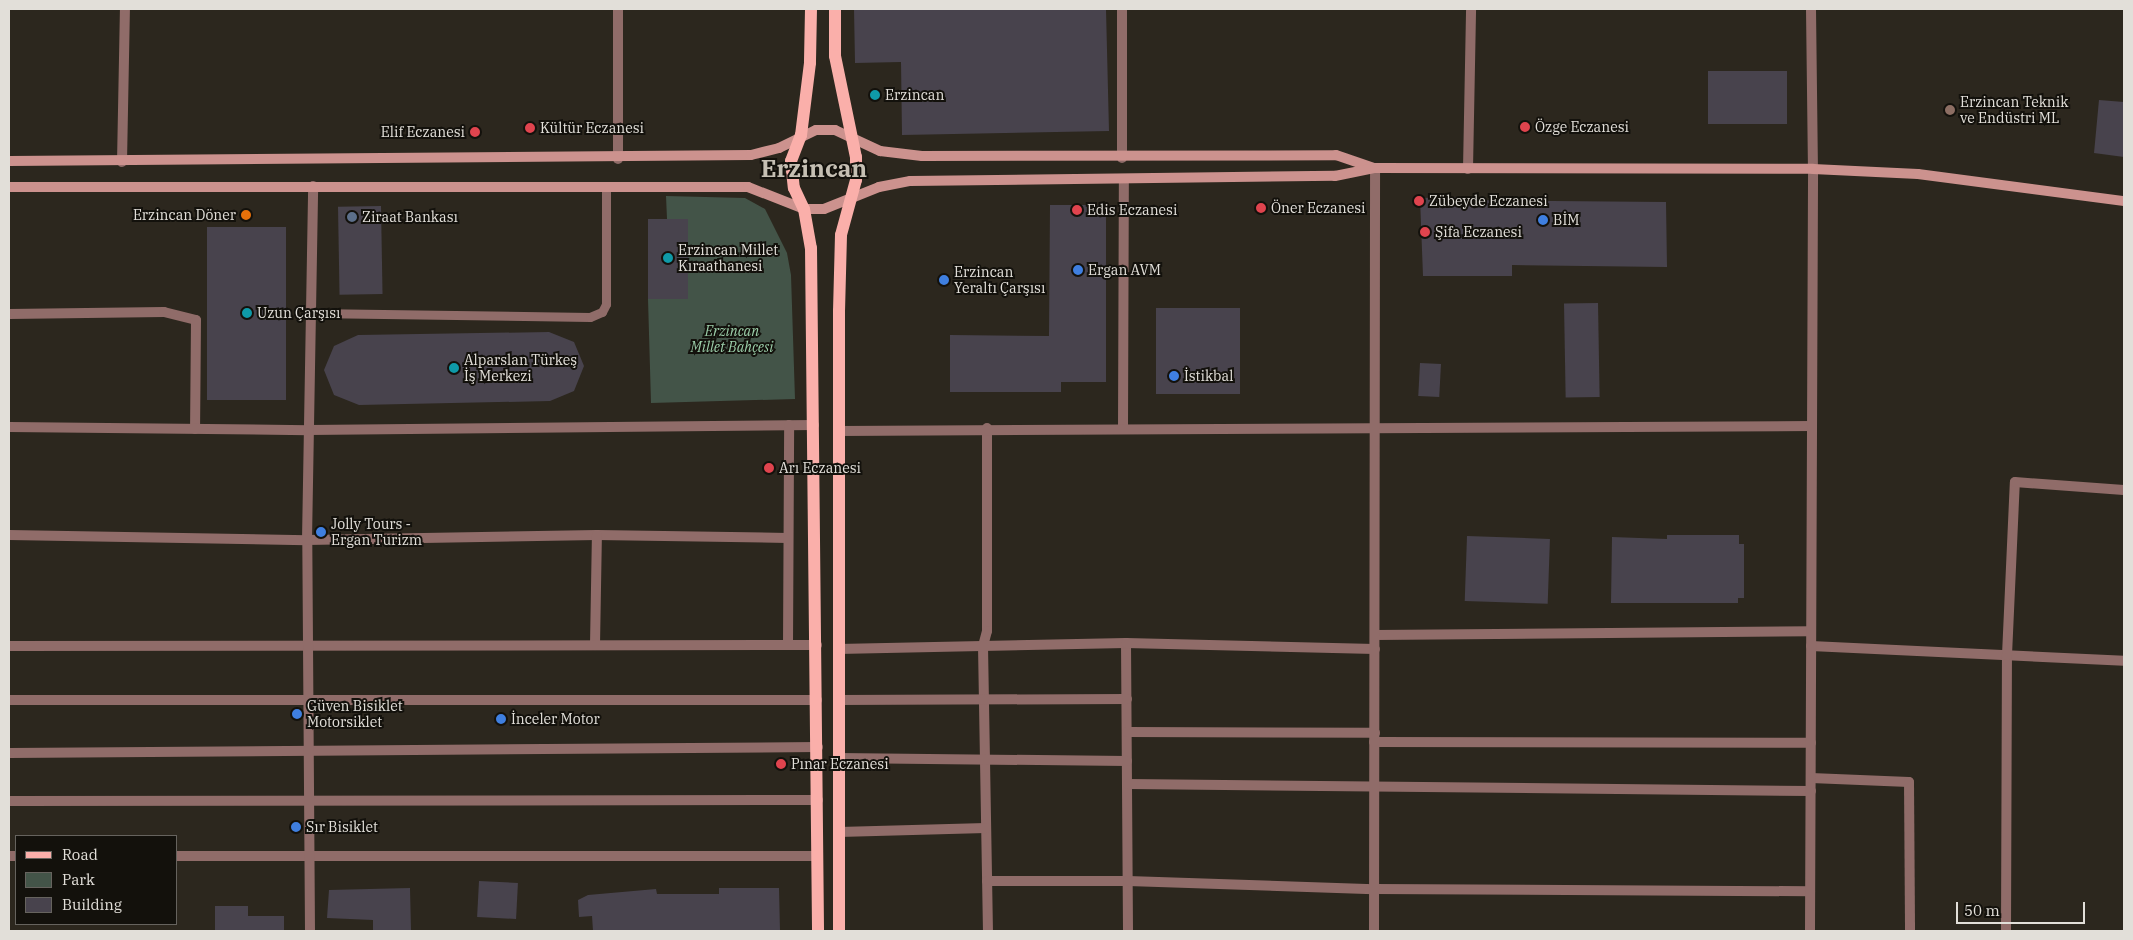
<!DOCTYPE html>
<meta charset="utf-8">
<style>
body{margin:0}
#map{position:relative;width:2133px;height:940px;overflow:hidden;background:#2c271e;font-family:"IBM Plex Serif",serif}
div>[style]{position:absolute}
.green>*{inset:0;background:#435448}
.building>*{inset:0;background:#48434d;transform-origin:0 0}
.service>*{height:9px;margin:-4.5px;padding:0 4.5px;transform-origin:4.5px;border-radius:4.5px;background:#906c69}
.minor>*{height:10px;margin:-5px;padding:0 5px;transform-origin:5px;border-radius:5px;background:#906c69}
.tertiary>*{height:10px;margin:-5px;padding:0 5px;transform-origin:5px;border-radius:5px;background:#906c69}
.secondary>*{height:10px;margin:-5px;padding:0 5px;transform-origin:5px;border-radius:5px;background:#cc928e}
.primary>*{height:12px;margin:-6px;padding:0 6px;transform-origin:6px;border-radius:6px;background:#faafaa}
.dots>*{width:14px;height:14px;translate:-50% -50%;box-sizing:border-box;border:2px solid #13110c;border-radius:50%}
span{translate:-50% -50%;white-space:nowrap;text-align:center;line-height:1.15;-webkit-text-stroke:4px #13110c;paint-order:stroke}
.poi-label{font-size:14px;color:#e2dfd9}
.left{translate:0 -50%;text-align:left}
.right{translate:-100% -50%;text-align:right}
.park-label{font-size:14px;color:#9bcea9;font-style:italic}
.town-label{font-size:24px;color:#c5bfb3;font-weight:700}
.frame{position:absolute;inset:0;border:10px solid #e2dfd9;pointer-events:none}
.legend{position:absolute;left:15px;top:835px;width:162px;height:90px;box-sizing:border-box;background:#13110c;border:1px solid #66635e;margin:0;padding:6px 9px;list-style:none;font-size:15px;color:#e2dfd9}
.legend li{display:flex;align-items:center;gap:10px;height:25px}
.legend b{width:25px;border:1px solid #66635e}
.scale{position:absolute;left:1956px;top:902px;width:129px;height:22px;box-sizing:border-box;border:2px solid #e2dfd9;border-top:0;padding-left:6px;font-size:15px;line-height:18px;white-space:nowrap;color:#e2dfd9;-webkit-text-stroke:4px #13110c;paint-order:stroke}
</style>
<div id="map">
<div class="green">
<div style="clip-path:polygon(666px 196px,745px 198px,765px 209px,787px 253px,791px 275px,795px 399px,651px 403px,648px 299px,688px 219px,667px 219px)"></div>
</div>
<div class="building">
<div style="clip-path:polygon(854px 9px,1106px 9px,1109px 131px,902px 135px,901px 62px,855px 63px)"></div>
<div style="left:1708px;top:71px;width:79px;height:53px"></div>
<div style="clip-path:polygon(2099px 100px,2124px 102px,2124px 157px,2094px 153px)"></div>
<div style="clip-path:polygon(1457px 197px,1458px 200px,1666px 202px,1667px 267px,1512px 265px,1512px 276px,1423px 276px,1420px 198px)"></div>
<div style="clip-path:polygon(1050px 205px,1106px 205px,1106px 382px,1061px 382px,1061px 392px,950px 392px,950px 335px,1049px 336px)"></div>
<div style="left:381px;top:206px;width:88px;height:43px;rotate:89deg"></div>
<div style="left:648px;top:219px;width:40px;height:80px"></div>
<div style="left:207px;top:227px;width:79px;height:173px"></div>
<div style="left:1598px;top:303px;width:94px;height:34px;rotate:89deg"></div>
<div style="left:1156px;top:308px;width:84px;height:86px"></div>
<div style="clip-path:polygon(549px 332px,574px 342px,584px 366px,574px 391px,550px 401px,359px 405px,334px 395px,324px 370px,334px 346px,358px 335px)"></div>
<div style="left:1420px;top:363px;width:21px;height:33px;rotate:3deg"></div>
<div style="clip-path:polygon(1667px 535px,1739px 535px,1739px 544px,1744px 544px,1744px 598px,1738px 598px,1738px 603px,1611px 603px,1612px 537px,1667px 539px)"></div>
<div style="left:1467px;top:536px;width:83px;height:65px;rotate:2deg"></div>
<div style="left:479px;top:881px;width:39px;height:36px;rotate:3deg"></div>
<div style="clip-path:polygon(410px 888px,411px 931px,373px 931px,373px 920px,327px 918px,329px 890px)"></div>
<div style="clip-path:polygon(719px 888px,779px 888px,780px 931px,593px 931px,592px 916px,579px 917px,578px 900px,588px 895px,656px 889px,657px 894px,719px 894px)"></div>
<div style="clip-path:polygon(215px 906px,248px 906px,248px 916px,284px 916px,284px 931px,215px 931px)"></div>
</div>
<div class="service">
<div style="left:311px;top:313px;width:279px;rotate:0.8deg"></div>
<div style="left:590px;top:317px;width:13px;rotate:-23deg"></div>
<div style="left:602px;top:312px;width:9px;rotate:-63deg"></div>
<div style="left:606px;top:304px;width:117px;rotate:-90deg"></div>
</div>
<div class="minor">
<div style="left:122px;top:162px;width:153px;rotate:-88.9deg"></div>
<div style="left:1468px;top:169px;width:160px;rotate:-88.9deg"></div>
<div style="left:9px;top:314px;width:155px;rotate:-0.7deg"></div>
<div style="left:164px;top:312px;width:33px;rotate:14deg"></div>
<div style="left:196px;top:320px;width:109px;rotate:90.5deg"></div>
<div style="left:9px;top:427px;width:300px;rotate:0.6deg"></div>
<div style="left:309px;top:430px;width:505px;rotate:-0.57deg"></div>
<div style="left:987px;top:428px;width:203px;rotate:90deg"></div>
<div style="left:987px;top:631px;width:16px;rotate:105deg"></div>
<div style="left:983px;top:646px;width:285px;rotate:89deg"></div>
<div style="left:1123px;top:428px;width:248px;rotate:-89.8deg"></div>
<div style="left:839px;top:431px;width:973px;rotate:-0.29deg"></div>
<div style="left:9px;top:535px;width:298px;rotate:1deg"></div>
<div style="left:307px;top:540px;width:290px;rotate:-1deg"></div>
<div style="left:597px;top:535px;width:191px;rotate:0.9deg"></div>
<div style="left:1375px;top:635px;width:436px;rotate:-0.5deg"></div>
<div style="left:1126px;top:643px;width:288px;rotate:89.6deg"></div>
<div style="left:595px;top:645px;width:110px;rotate:-89deg"></div>
<div style="left:788px;top:645px;width:220px;rotate:-89.7deg"></div>
<div style="left:9px;top:646px;width:808px;rotate:-0.07deg"></div>
<div style="left:1811px;top:646px;width:313px;rotate:2.7deg"></div>
<div style="left:838px;top:649px;width:288px;rotate:-1.2deg"></div>
<div style="left:1126px;top:643px;width:249px;rotate:1.4deg"></div>
<div style="left:9px;top:700px;width:808px"></div>
<div style="left:838px;top:700px;width:289px;rotate:-0.2deg"></div>
<div style="left:1127px;top:732px;width:248px;rotate:0.2deg"></div>
<div style="left:1374px;top:742px;width:437px;rotate:0.1deg"></div>
<div style="left:9px;top:753px;width:809px;rotate:-0.42deg"></div>
<div style="left:838px;top:758px;width:289px;rotate:0.6deg"></div>
<div style="left:1811px;top:778px;width:98px;rotate:2.3deg"></div>
<div style="left:1909px;top:782px;width:149px;rotate:89.6deg"></div>
<div style="left:1128px;top:784px;width:683px;rotate:0.59deg"></div>
<div style="left:9px;top:801px;width:809px;rotate:-0.07deg"></div>
<div style="left:839px;top:832px;width:147px;rotate:-1.6deg"></div>
<div style="left:9px;top:856px;width:7px"></div>
<div style="left:176px;top:856px;width:642px"></div>
<div style="left:987px;top:881px;width:141px"></div>
<div style="left:1128px;top:881px;width:246px;rotate:1.9deg"></div>
<div style="left:1374px;top:889px;width:436px;rotate:0.3deg"></div>
<div style="left:310px;top:931px;width:391px;rotate:-90.4deg"></div>
<div style="left:307px;top:540px;width:354px;rotate:-89deg"></div>
<div style="left:1810px;top:931px;width:762px;rotate:-89.77deg"></div>
<div style="left:2006px;top:931px;width:276px;rotate:-89.8deg"></div>
<div style="left:2007px;top:655px;width:173px;rotate:-87.4deg"></div>
<div style="left:2015px;top:482px;width:109px;rotate:4.2deg"></div>
</div>
<div class="tertiary">
<div style="left:618px;top:9px;width:150px;rotate:90deg"></div>
<div style="left:1811px;top:9px;width:160px;rotate:89.3deg"></div>
<div style="left:1122px;top:158px;width:149px;rotate:-90deg"></div>
<div style="left:1374px;top:931px;width:763px;rotate:-89.92deg"></div>
</div>
<div class="secondary">
<div style="left:9px;top:161px;width:742px;rotate:-0.46deg"></div>
<div style="left:751px;top:155px;width:29px;rotate:-14deg"></div>
<div style="left:779px;top:148px;width:41px;rotate:-25.9deg"></div>
<div style="left:816px;top:130px;width:19px"></div>
<div style="left:835px;top:130px;width:50px;rotate:25deg"></div>
<div style="left:880px;top:151px;width:42px;rotate:6.8deg"></div>
<div style="left:922px;top:156px;width:414px;rotate:-0.1deg"></div>
<div style="left:1336px;top:155px;width:40px;rotate:18.9deg"></div>
<div style="left:9px;top:187px;width:739px"></div>
<div style="left:748px;top:187px;width:60px;rotate:21.4deg"></div>
<div style="left:804px;top:209px;width:20px"></div>
<div style="left:824px;top:209px;width:59px;rotate:-21.8deg"></div>
<div style="left:879px;top:187px;width:32px;rotate:-11deg"></div>
<div style="left:910px;top:181px;width:425px;rotate:-0.7deg"></div>
<div style="left:1335px;top:176px;width:41px;rotate:-11.3deg"></div>
<div style="left:1375px;top:168px;width:438px;rotate:0.1deg"></div>
<div style="left:1813px;top:169px;width:105px;rotate:2.7deg"></div>
<div style="left:1918px;top:174px;width:208px;rotate:7.5deg"></div>
</div>
<div class="primary">
<div style="left:811px;top:9px;width:54px;rotate:91.1deg"></div>
<div style="left:810px;top:63px;width:73px;rotate:97.1deg"></div>
<div style="left:801px;top:135px;width:28px;rotate:111deg"></div>
<div style="left:791px;top:161px;width:27px;rotate:84deg"></div>
<div style="left:794px;top:188px;width:23px;rotate:65deg"></div>
<div style="left:804px;top:209px;width:40px;rotate:80deg"></div>
<div style="left:811px;top:248px;width:683px;rotate:89.41deg"></div>
<div style="left:835px;top:9px;width:47px;rotate:90deg"></div>
<div style="left:835px;top:56px;width:103px;rotate:78.3deg"></div>
<div style="left:856px;top:157px;width:23px;rotate:90deg"></div>
<div style="left:856px;top:180px;width:57px;rotate:105.3deg"></div>
<div style="left:841px;top:235px;width:76px;rotate:91.5deg"></div>
<div style="left:839px;top:311px;width:620px;rotate:90deg"></div>
</div>
<div class="dots">
<div style="left:875px;top:95px;background:#0f9aa8"></div>
<div style="left:1950px;top:110px;background:#8d6e63"></div>
<div style="left:1525px;top:127px;background:#e0444e"></div>
<div style="left:530px;top:128px;background:#e0444e"></div>
<div style="left:475px;top:132px;background:#e0444e"></div>
<div style="left:1419px;top:201px;background:#e0444e"></div>
<div style="left:1261px;top:208px;background:#e0444e"></div>
<div style="left:1077px;top:210px;background:#e0444e"></div>
<div style="left:246px;top:215px;background:#e8710a"></div>
<div style="left:352px;top:217px;background:#5c6f8a"></div>
<div style="left:1543px;top:220px;background:#3f7fe0"></div>
<div style="left:1425px;top:232px;background:#e0444e"></div>
<div style="left:668px;top:258px;background:#0f9aa8"></div>
<div style="left:1078px;top:270px;background:#3f7fe0"></div>
<div style="left:944px;top:280px;background:#3f7fe0"></div>
<div style="left:247px;top:313px;background:#0f9aa8"></div>
<div style="left:454px;top:368px;background:#0f9aa8"></div>
<div style="left:1174px;top:376px;background:#3f7fe0"></div>
<div style="left:769px;top:468px;background:#e0444e"></div>
<div style="left:321px;top:532px;background:#3f7fe0"></div>
<div style="left:297px;top:714px;background:#3f7fe0"></div>
<div style="left:501px;top:719px;background:#3f7fe0"></div>
<div style="left:781px;top:764px;background:#e0444e"></div>
<div style="left:296px;top:827px;background:#3f7fe0"></div>
</div>
<div class="poi-label">
<span class="left" style="left:885px;top:95px">Erzincan</span>
<span class="left" style="left:1960px;top:110px">Erzincan Teknik<br>ve Endüstri ML</span>
<span class="left" style="left:1535px;top:127px">Özge Eczanesi</span>
<span class="left" style="left:540px;top:128px">Kültür Eczanesi</span>
<span class="right" style="left:465px;top:132px">Elif Eczanesi</span>
<span class="left" style="left:1429px;top:201px">Zübeyde Eczanesi</span>
<span class="left" style="left:1271px;top:208px">Öner Eczanesi</span>
<span class="left" style="left:1087px;top:210px">Edis Eczanesi</span>
<span class="right" style="left:236px;top:215px">Erzincan Döner</span>
<span class="left" style="left:362px;top:217px">Ziraat Bankası</span>
<span class="left" style="left:1553px;top:220px">BİM</span>
<span class="left" style="left:1435px;top:232px">Şifa Eczanesi</span>
<span class="left" style="left:678px;top:258px">Erzincan Millet<br>Kıraathanesi</span>
<span class="left" style="left:1088px;top:270px">Ergan AVM</span>
<span class="left" style="left:954px;top:280px">Erzincan<br>Yeraltı Çarşısı</span>
<span class="left" style="left:257px;top:313px">Uzun Çarşısı</span>
<span class="left" style="left:464px;top:368px">Alparslan Türkeş<br>İş Merkezi</span>
<span class="left" style="left:1184px;top:376px">İstikbal</span>
<span class="left" style="left:779px;top:468px">Arı Eczanesi</span>
<span class="left" style="left:331px;top:532px">Jolly Tours -<br>Ergan Turizm</span>
<span class="left" style="left:307px;top:714px">Güven Bisiklet<br>Motorsiklet</span>
<span class="left" style="left:511px;top:719px">İnceler Motor</span>
<span class="left" style="left:791px;top:764px">Pınar Eczanesi</span>
<span class="left" style="left:306px;top:827px">Sır Bisiklet</span>
</div>
<div class="park-label">
<span style="left:732px;top:339px">Erzincan<br>Millet Bahçesi</span>
</div>
<div class="town-label">
<span style="left:814px;top:169px">Erzincan</span>
</div>
<div class="frame"></div>
<ul class="legend">
<li><b style="height:6px;background:#faafaa"></b>Road</li>
<li><b style="height:14px;background:#435448"></b>Park</li>
<li><b style="height:14px;background:#48434d"></b>Building</li>
</ul>
<div class="scale">50 m</div>
</div>
